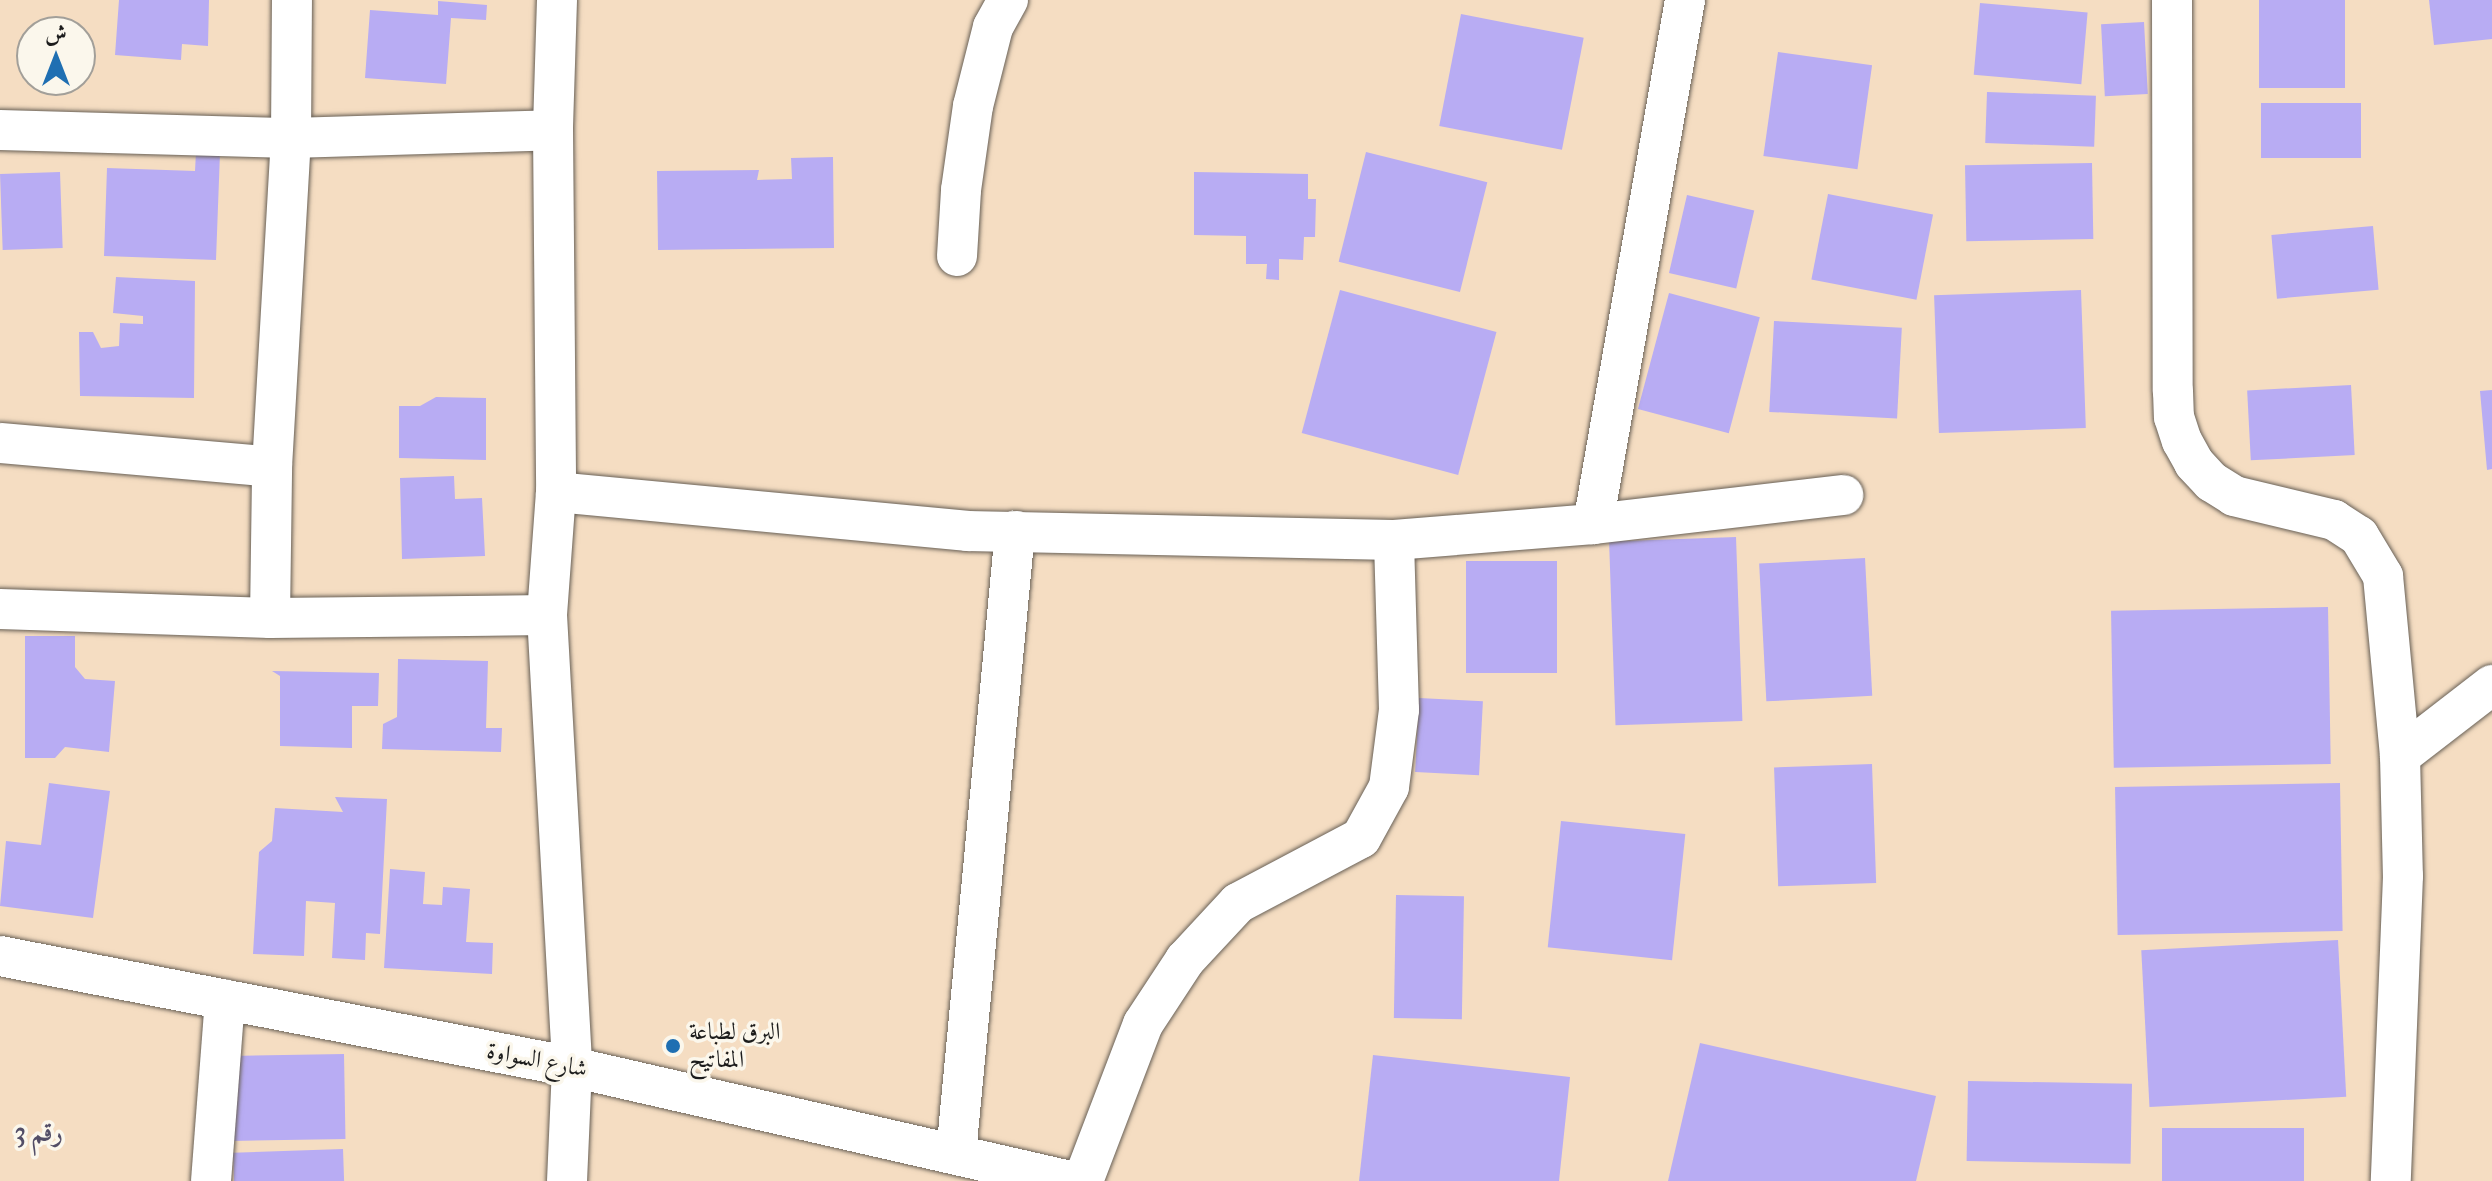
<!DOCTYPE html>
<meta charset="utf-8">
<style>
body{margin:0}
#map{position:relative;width:2492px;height:1181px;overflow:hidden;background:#f5ddc2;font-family:"IM FELL French Canon",Amiri,serif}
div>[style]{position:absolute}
.building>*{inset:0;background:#b8acf3;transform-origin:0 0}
.roads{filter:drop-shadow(0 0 2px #686056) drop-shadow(0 0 2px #686056)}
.minor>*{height:40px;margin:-20px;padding:0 20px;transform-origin:20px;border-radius:20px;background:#fff}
.dots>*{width:22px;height:22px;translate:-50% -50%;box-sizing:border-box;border:4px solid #fbf7ec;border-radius:50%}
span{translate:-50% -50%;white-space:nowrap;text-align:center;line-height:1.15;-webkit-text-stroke:7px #fbf7ec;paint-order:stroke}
.poi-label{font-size:24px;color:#1c1c1c}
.left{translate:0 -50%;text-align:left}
.street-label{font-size:24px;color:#1c1c1c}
.neighbourhood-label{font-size:26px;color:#534e67;font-weight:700}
.north{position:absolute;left:16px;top:16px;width:80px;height:80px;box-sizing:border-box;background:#fbf7ec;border:2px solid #a29f99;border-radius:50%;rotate:0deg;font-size:22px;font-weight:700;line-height:32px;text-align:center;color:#1c1c1c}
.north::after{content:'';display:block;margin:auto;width:28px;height:36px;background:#1f6fb2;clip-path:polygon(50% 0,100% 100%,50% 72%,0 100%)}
</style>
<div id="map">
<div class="building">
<div style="clip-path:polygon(119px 0,209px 0,208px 46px,182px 44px,181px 60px,115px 55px)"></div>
<div style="left:2259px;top:0;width:86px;height:88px"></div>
<div style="clip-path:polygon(2429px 0,2492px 0,2492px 39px,2434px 45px)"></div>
<div style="clip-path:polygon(438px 1px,487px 5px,486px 20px,451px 18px,446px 84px,365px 78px,370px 10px,438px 15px)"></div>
<div style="left:1980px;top:3px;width:108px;height:72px;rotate:5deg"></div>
<div style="left:1461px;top:14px;width:125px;height:114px;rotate:11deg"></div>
<div style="left:2144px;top:22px;width:72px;height:43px;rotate:87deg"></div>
<div style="left:1778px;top:52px;width:95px;height:105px;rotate:8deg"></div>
<div style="left:1987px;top:92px;width:109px;height:51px;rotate:2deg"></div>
<div style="left:2261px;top:103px;width:100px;height:55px"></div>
<div style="clip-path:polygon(196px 152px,220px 153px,216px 260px,104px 256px,107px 168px,195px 171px)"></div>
<div style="left:1366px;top:152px;width:125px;height:113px;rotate:14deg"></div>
<div style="clip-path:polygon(833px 157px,834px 248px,658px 250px,657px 171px,759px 170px,757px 180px,792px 179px,791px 158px)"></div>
<div style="left:2092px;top:163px;width:76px;height:127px;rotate:89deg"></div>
<div style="left:60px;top:172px;width:76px;height:60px;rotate:88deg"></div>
<div style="clip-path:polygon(1194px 172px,1308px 174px,1308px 199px,1316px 199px,1315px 237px,1304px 237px,1303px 260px,1279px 259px,1279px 280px,1266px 279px,1267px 264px,1246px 264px,1246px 236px,1194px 235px)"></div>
<div style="left:1828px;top:194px;width:107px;height:87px;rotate:11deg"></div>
<div style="left:1687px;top:195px;width:69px;height:80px;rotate:13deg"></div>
<div style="left:2373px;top:226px;width:64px;height:102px;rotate:85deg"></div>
<div style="clip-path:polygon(116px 277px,195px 281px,194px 398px,80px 396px,79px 332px,93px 332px,101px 348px,119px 346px,120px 323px,143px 324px,143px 316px,113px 313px)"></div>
<div style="left:1340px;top:290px;width:162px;height:148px;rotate:15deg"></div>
<div style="left:2081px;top:290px;width:138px;height:147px;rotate:88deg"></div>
<div style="left:1669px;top:293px;width:94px;height:120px;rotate:15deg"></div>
<div style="left:1774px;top:321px;width:128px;height:91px;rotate:3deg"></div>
<div style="left:2351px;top:385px;width:70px;height:104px;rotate:87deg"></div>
<div style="clip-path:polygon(2492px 390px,2492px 469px,2487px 470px,2480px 391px)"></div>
<div style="clip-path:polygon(436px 397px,486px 398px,486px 460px,399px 458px,399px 406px,420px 406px)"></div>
<div style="clip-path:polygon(454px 476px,455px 499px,482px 498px,485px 556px,402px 559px,400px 478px)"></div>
<div style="left:1736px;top:537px;width:184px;height:127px;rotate:88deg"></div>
<div style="left:1865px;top:558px;width:138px;height:106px;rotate:87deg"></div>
<div style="left:1466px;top:561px;width:91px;height:112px"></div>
<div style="left:2328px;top:607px;width:157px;height:217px;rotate:89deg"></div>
<div style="clip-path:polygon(25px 636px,75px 636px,75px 667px,85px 679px,115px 681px,109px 752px,65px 747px,55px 758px,25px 758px)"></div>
<div style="clip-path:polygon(398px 659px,488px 661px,486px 728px,502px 728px,501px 752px,382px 749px,383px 724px,397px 717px)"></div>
<div style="clip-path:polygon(272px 671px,379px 673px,378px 706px,352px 706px,352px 748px,280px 746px,280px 676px)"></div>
<div style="left:1419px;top:698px;width:64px;height:74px;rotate:3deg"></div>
<div style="left:1872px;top:764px;width:119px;height:98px;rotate:88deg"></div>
<div style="clip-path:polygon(49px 783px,110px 791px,93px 918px,0 906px,6px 841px,41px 845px)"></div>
<div style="left:2340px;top:783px;width:148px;height:225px;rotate:89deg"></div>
<div style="clip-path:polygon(335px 797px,387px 799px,380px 934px,366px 933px,365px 960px,332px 958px,335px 903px,306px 901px,304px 956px,253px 954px,259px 852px,272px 841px,275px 808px,343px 812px)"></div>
<div style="left:1561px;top:821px;width:125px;height:127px;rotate:6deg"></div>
<div style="clip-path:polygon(390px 869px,425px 872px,423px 904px,442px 905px,443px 887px,470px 889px,466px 942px,493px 943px,492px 974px,384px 968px)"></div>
<div style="left:1396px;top:895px;width:68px;height:123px;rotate:1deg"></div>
<div style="left:2338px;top:940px;width:157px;height:197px;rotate:87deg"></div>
<div style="clip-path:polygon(1700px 1043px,1936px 1096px,1916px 1181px,1668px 1181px)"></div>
<div style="left:344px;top:1054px;width:85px;height:114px;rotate:89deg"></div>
<div style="clip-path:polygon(1373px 1055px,1570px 1077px,1559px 1181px,1359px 1181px)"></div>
<div style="left:1968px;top:1081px;width:164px;height:80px;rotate:1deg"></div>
<div style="left:2162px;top:1128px;width:142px;height:53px"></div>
<div style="left:343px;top:1149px;width:32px;height:110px;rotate:88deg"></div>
</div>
<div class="roads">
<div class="minor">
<div style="left:557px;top:0;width:130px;rotate:91.8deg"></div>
<div style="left:553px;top:130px;width:362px;rotate:89.5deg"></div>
<div style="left:556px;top:492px;width:123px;rotate:94.2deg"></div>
<div style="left:547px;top:615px;width:453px;rotate:86.8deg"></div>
<div style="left:572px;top:1067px;width:114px;rotate:92.5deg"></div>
<div style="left:2172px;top:0;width:391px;rotate:89.9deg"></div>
<div style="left:2173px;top:391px;width:26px;rotate:88deg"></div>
<div style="left:2174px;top:417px;width:25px;rotate:72deg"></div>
<div style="left:2182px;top:441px;width:25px;rotate:61deg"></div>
<div style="left:2194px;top:463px;width:26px;rotate:47deg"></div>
<div style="left:2212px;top:482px;width:26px;rotate:32deg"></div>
<div style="left:2234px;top:496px;width:103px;rotate:13.5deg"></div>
<div style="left:2334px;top:520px;width:30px;rotate:33deg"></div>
<div style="left:2359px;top:536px;width:47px;rotate:59deg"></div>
<div style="left:2383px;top:576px;width:181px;rotate:84.6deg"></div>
<div style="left:2400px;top:756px;width:120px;rotate:88.6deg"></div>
<div style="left:2403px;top:876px;width:305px;rotate:92.3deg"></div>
<div style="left:0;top:130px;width:291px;rotate:1.6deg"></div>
<div style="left:291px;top:138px;width:262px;rotate:-1.7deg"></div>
<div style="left:957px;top:256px;width:66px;rotate:-86.5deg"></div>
<div style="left:961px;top:190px;width:85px;rotate:-81.9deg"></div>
<div style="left:973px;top:106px;width:81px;rotate:-75.8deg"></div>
<div style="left:993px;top:27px;width:31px;rotate:-61deg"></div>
<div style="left:0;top:443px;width:273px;rotate:5deg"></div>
<div style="left:556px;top:492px;width:413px;rotate:5.4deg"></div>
<div style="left:967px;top:531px;width:427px;rotate:1.2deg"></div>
<div style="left:1394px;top:540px;width:200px;rotate:-4.6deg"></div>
<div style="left:1593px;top:524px;width:252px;rotate:-6.6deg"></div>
<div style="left:1593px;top:524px;width:532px;rotate:-80.04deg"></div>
<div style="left:0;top:609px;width:270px;rotate:1.9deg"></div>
<div style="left:270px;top:618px;width:277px;rotate:-0.6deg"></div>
<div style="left:270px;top:618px;width:151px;rotate:-89.2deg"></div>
<div style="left:272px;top:467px;width:330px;rotate:-86.7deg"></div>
<div style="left:291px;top:138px;width:138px;rotate:-89.6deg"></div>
<div style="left:2400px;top:756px;width:116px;rotate:-37.7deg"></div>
<div style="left:0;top:956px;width:583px;rotate:10.98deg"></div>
<div style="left:572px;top:1067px;width:511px;rotate:12.89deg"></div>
<div style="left:956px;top:1154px;width:626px;rotate:-84.59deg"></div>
<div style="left:211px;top:1181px;width:182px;rotate:-85.6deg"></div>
<div style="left:1083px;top:1181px;width:168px;rotate:-69.1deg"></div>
<div style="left:1143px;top:1024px;width:77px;rotate:-56.7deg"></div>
<div style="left:1185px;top:960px;width:78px;rotate:-47.1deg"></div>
<div style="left:1238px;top:903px;width:139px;rotate:-27.9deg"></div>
<div style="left:1361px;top:838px;width:58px;rotate:-61.2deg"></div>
<div style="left:1389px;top:787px;width:78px;rotate:-82.6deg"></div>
<div style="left:1399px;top:710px;width:170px;rotate:-91.7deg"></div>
</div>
</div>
<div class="dots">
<div style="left:673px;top:1046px;background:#1f6fb2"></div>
</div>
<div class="poi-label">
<span class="left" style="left:689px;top:1046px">البرق لطباعة<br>المفاتيح</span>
</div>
<div class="street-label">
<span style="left:537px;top:1060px;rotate:11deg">شارع السواوة</span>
</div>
<div class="neighbourhood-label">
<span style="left:39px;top:1133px">رقم 3</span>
</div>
<div class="north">ش</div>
</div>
